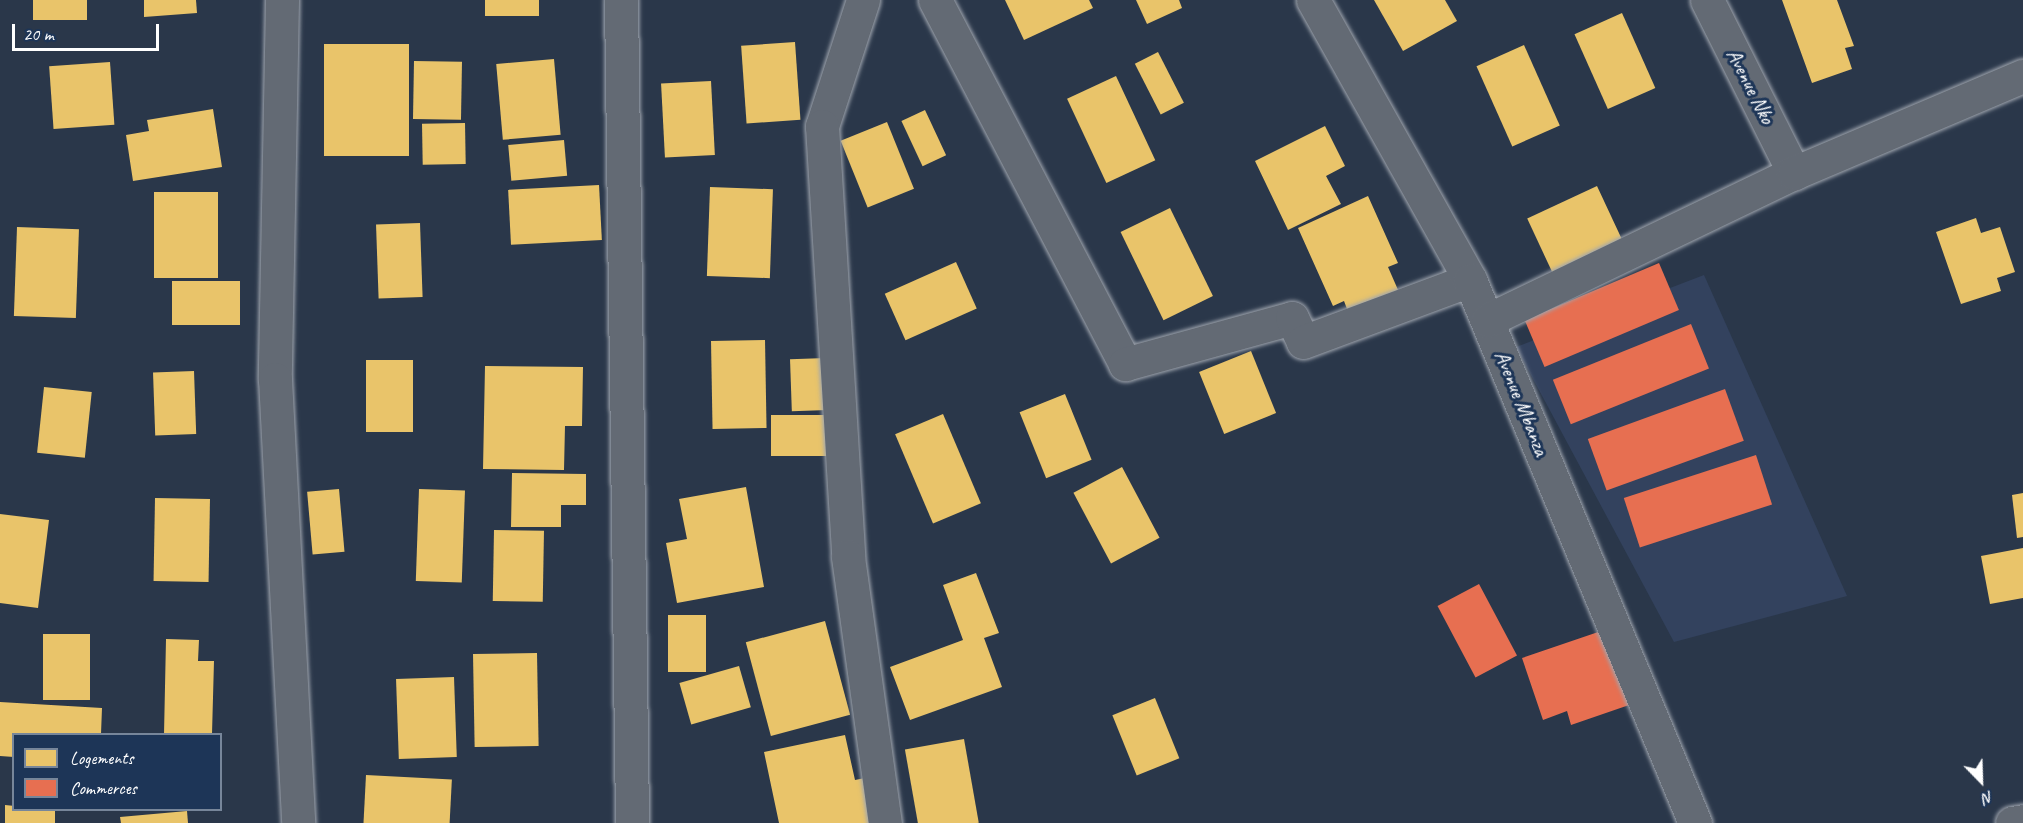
<!DOCTYPE html>
<style>
body{margin:0}
#map{position:relative;width:2023px;height:823px;overflow:hidden;background:#2a374a;font-family:Caveat,sans-serif}
div>[style]{position:absolute}
.built>*{inset:0;background:#33425e}
.homes>*{inset:0;background:#e9c46a;transform-origin:0 0}
.shops>*{inset:0;background:#e76f51;transform-origin:0 0}
.roads{filter:drop-shadow(0 0 2px #9fa5ae) drop-shadow(0 0 2px #9fa5ae)}
.minor>*{height:33px;margin:-16.5px;padding:0 16.5px;transform-origin:16.5px;border-radius:16.5px;background:#636a74}
.highway>*{height:33px;margin:-16.5px;padding:0 16.5px;transform-origin:16.5px;border-radius:16.5px;background:#636a74}
span{translate:-50% -50%;white-space:nowrap;text-align:center;line-height:1.15;-webkit-text-stroke:6px #1d3557;paint-order:stroke}
.street-label{font-size:21px;color:#fff}
.legend{position:absolute;left:12px;top:733px;width:210px;height:78px;box-sizing:border-box;background:#1d3557;border:2px solid #77869a;margin:0;padding:8px 10px;list-style:none;font-size:18px;color:#fff}
.legend li{display:flex;align-items:center;gap:12px;height:30px}
.legend b{width:30px;border:2px solid #77869a}
.north{position:absolute;left:1951px;top:751px;width:60px;height:60px;-webkit-text-stroke:4px #1d3557;paint-order:stroke;rotate:157deg;font-size:16px;font-weight:700;line-height:24px;text-align:center;color:#fff}
.north::after{content:'';display:block;margin:auto;width:21px;height:27px;background:#fff;clip-path:polygon(50% 0,100% 100%,50% 72%,0 100%)}
.scale{position:absolute;left:12px;top:24px;width:147px;height:27px;box-sizing:border-box;border:3px solid #fff;border-top:0;padding-left:8px;font-size:18px;line-height:21px;white-space:nowrap;color:#fff;-webkit-text-stroke:4px #1d3557;paint-order:stroke}
</style>
<div id="map">
<div class="built">
<div style="clip-path:polygon(1704px 275px,1847px 596px,1674px 642px,1516px 347px)"></div>
</div>
<div class="homes">
<div style="left:33px;top:0;width:54px;height:20px"></div>
<div style="clip-path:polygon(144px 0,196px 0,197px 13px,144px 17px)"></div>
<div style="left:485px;top:0;width:54px;height:16px"></div>
<div style="clip-path:polygon(1005px 0,1089px 0,1093px 8px,1024px 40px)"></div>
<div style="clip-path:polygon(1136px 0,1179px 0,1182px 8px,1147px 24px)"></div>
<div style="clip-path:polygon(1374px 0,1445px 0,1457px 21px,1403px 51px)"></div>
<div style="clip-path:polygon(1782px 0,1837px 0,1854px 46px,1845px 48px,1852px 69px,1812px 83px)"></div>
<div style="left:1622px;top:13px;width:82px;height:52px;rotate:66deg"></div>
<div style="left:795px;top:42px;width:78px;height:54px;rotate:86deg"></div>
<div style="left:324px;top:44px;width:85px;height:112px"></div>
<div style="left:1524px;top:45px;width:88px;height:52px;rotate:66deg"></div>
<div style="left:1158px;top:52px;width:57px;height:26px;rotate:63deg"></div>
<div style="left:554px;top:59px;width:76px;height:58px;rotate:85deg"></div>
<div style="left:414px;top:61px;width:48px;height:58px;rotate:1deg"></div>
<div style="left:110px;top:62px;width:63px;height:61px;rotate:86deg"></div>
<div style="left:1116px;top:76px;width:93px;height:54px;rotate:65deg"></div>
<div style="left:711px;top:81px;width:74px;height:50px;rotate:87deg"></div>
<div style="clip-path:polygon(213px 109px,222px 167px,133px 181px,126px 135px,149px 131px,147px 120px)"></div>
<div style="left:925px;top:110px;width:50px;height:26px;rotate:65deg"></div>
<div style="left:887px;top:122px;width:72px;height:50px;rotate:68deg"></div>
<div style="left:465px;top:123px;width:41px;height:43px;rotate:89deg"></div>
<div style="clip-path:polygon(1325px 126px,1345px 166px,1326px 176px,1341px 204px,1288px 230px,1255px 161px)"></div>
<div style="left:564px;top:140px;width:36px;height:56px;rotate:85deg"></div>
<div style="left:599px;top:185px;width:55px;height:91px;rotate:87deg"></div>
<div style="left:1597px;top:186px;width:66px;height:77px;rotate:65deg"></div>
<div style="left:710px;top:187px;width:63px;height:89px;rotate:2deg"></div>
<div style="left:154px;top:192px;width:64px;height:86px"></div>
<div style="clip-path:polygon(1368px 196px,1398px 263px,1388px 267px,1402px 299px,1352px 322px,1344px 301px,1333px 306px,1298px 228px)"></div>
<div style="left:1170px;top:208px;width:98px;height:55px;rotate:64deg"></div>
<div style="clip-path:polygon(1976px 218px,1981px 233px,2000px 227px,2015px 272px,1997px 278px,2001px 291px,1961px 304px,1936px 232px)"></div>
<div style="left:420px;top:223px;width:74px;height:44px;rotate:88deg"></div>
<div style="left:17px;top:227px;width:62px;height:89px;rotate:2deg"></div>
<div style="left:956px;top:262px;width:51px;height:78px;rotate:66deg"></div>
<div style="left:240px;top:281px;width:44px;height:68px;rotate:90deg"></div>
<div style="left:765px;top:340px;width:88px;height:54px;rotate:89deg"></div>
<div style="left:1251px;top:351px;width:67px;height:56px;rotate:68deg"></div>
<div style="left:826px;top:358px;width:52px;height:36px;rotate:88deg"></div>
<div style="left:366px;top:360px;width:47px;height:72px"></div>
<div style="clip-path:polygon(485px 366px,583px 367px,582px 426px,565px 426px,564px 470px,483px 469px)"></div>
<div style="left:194px;top:371px;width:63px;height:41px;rotate:88deg"></div>
<div style="left:44px;top:387px;width:48px;height:66px;rotate:6deg"></div>
<div style="left:1065px;top:394px;width:71px;height:49px;rotate:68deg"></div>
<div style="left:943px;top:414px;width:97px;height:52px;rotate:67deg"></div>
<div style="left:771px;top:415px;width:60px;height:41px"></div>
<div style="left:1122px;top:467px;width:80px;height:55px;rotate:62deg"></div>
<div style="clip-path:polygon(512px 473px,586px 474px,586px 505px,561px 505px,561px 527px,511px 527px)"></div>
<div style="clip-path:polygon(746px 487px,764px 587px,677px 603px,666px 543px,687px 539px,679px 499px)"></div>
<div style="left:339px;top:489px;width:63px;height:32px;rotate:85deg"></div>
<div style="left:419px;top:489px;width:46px;height:92px;rotate:2deg"></div>
<div style="clip-path:polygon(2023px 493px,2023px 537px,2017px 538px,2012px 495px)"></div>
<div style="left:155px;top:498px;width:55px;height:83px;rotate:1deg"></div>
<div style="clip-path:polygon(0 514px,49px 520px,38px 608px,0 603px)"></div>
<div style="left:494px;top:530px;width:50px;height:71px;rotate:1deg"></div>
<div style="clip-path:polygon(2023px 548px,2023px 598px,1990px 604px,1981px 556px)"></div>
<div style="clip-path:polygon(976px 573px,999px 633px,984px 638px,1002px 687px,910px 720px,890px 667px,963px 640px,943px 585px)"></div>
<div style="left:668px;top:615px;width:38px;height:57px"></div>
<div style="left:825px;top:621px;width:97px;height:82px;rotate:75deg"></div>
<div style="left:43px;top:634px;width:47px;height:66px"></div>
<div style="clip-path:polygon(166px 639px,199px 640px,198px 661px,214px 661px,212px 734px,164px 734px)"></div>
<div style="left:537px;top:653px;width:93px;height:64px;rotate:89deg"></div>
<div style="left:739px;top:666px;width:43px;height:62px;rotate:74deg"></div>
<div style="left:454px;top:677px;width:80px;height:58px;rotate:88deg"></div>
<div style="left:1155px;top:698px;width:65px;height:46px;rotate:68deg"></div>
<div style="clip-path:polygon(0 702px,102px 708px,101px 734px,14px 734px,14px 757px,0 756px)"></div>
<div style="clip-path:polygon(845px 735px,855px 780px,865px 778px,874px 823px,779px 823px,764px 752px)"></div>
<div style="left:964px;top:739px;width:85px;height:60px;rotate:80deg"></div>
<div style="left:366px;top:775px;width:86px;height:48px;rotate:3deg"></div>
<div style="clip-path:polygon(5px 805px,55px 810px,55px 823px,5px 823px)"></div>
<div style="clip-path:polygon(187px 811px,188px 823px,121px 823px,120px 817px)"></div>
</div>
<div class="shops">
<div style="left:1659px;top:263px;width:51px;height:146px;rotate:67deg"></div>
<div style="left:1691px;top:324px;width:48px;height:149px;rotate:68deg"></div>
<div style="left:1725px;top:389px;width:55px;height:146px;rotate:70deg"></div>
<div style="left:1756px;top:455px;width:52px;height:139px;rotate:72deg"></div>
<div style="left:1479px;top:584px;width:81px;height:47px;rotate:62deg"></div>
<div style="clip-path:polygon(1607px 629px,1632px 704px,1571px 725px,1567px 711px,1543px 720px,1522px 658px)"></div>
</div>
<div class="roads">
<div class="minor">
<div style="left:282px;top:0;width:379px;rotate:91.1deg"></div>
<div style="left:275px;top:379px;width:445px;rotate:87deg"></div>
<div style="left:621px;top:0;width:823px;rotate:89.23deg"></div>
<div style="left:863px;top:0;width:133px;rotate:108deg"></div>
<div style="left:822px;top:126px;width:432px;rotate:86.5deg"></div>
<div style="left:848px;top:557px;width:269px;rotate:82.1deg"></div>
<div style="left:935px;top:0;width:411px;rotate:62.4deg"></div>
<div style="left:1125px;top:364px;width:173px;rotate:-15.4deg"></div>
<div style="left:1292px;top:318px;width:26px;rotate:65deg"></div>
<div style="left:1303px;top:342px;width:178px;rotate:-20.4deg"></div>
<div style="left:1313px;top:0;width:321px;rotate:60.7deg"></div>
<div style="left:1470px;top:280px;width:588px;rotate:67.49deg"></div>
<div style="left:1707px;top:0;width:194px;rotate:63.3deg"></div>
<div style="left:1488px;top:320px;width:339px;rotate:-25.7deg"></div>
<div style="left:1794px;top:173px;width:249px;rotate:-23deg"></div>
</div>
<div class="highway">
<div style="left:2012px;top:823px;width:11px;rotate:-10deg"></div>
</div>
</div>
<div class="street-label">
<span style="left:1751px;top:86px;rotate:63deg">Avenue Nko</span>
<span style="left:1522px;top:403px;rotate:68deg">Avenue Mbanza</span>
</div>
<ul class="legend">
<li><b style="height:16px;background:#e9c46a"></b>Logements</li>
<li><b style="height:16px;background:#e76f51"></b>Commerces</li>
</ul>
<div class="north">N</div>
<div class="scale">20 m</div>
</div>
